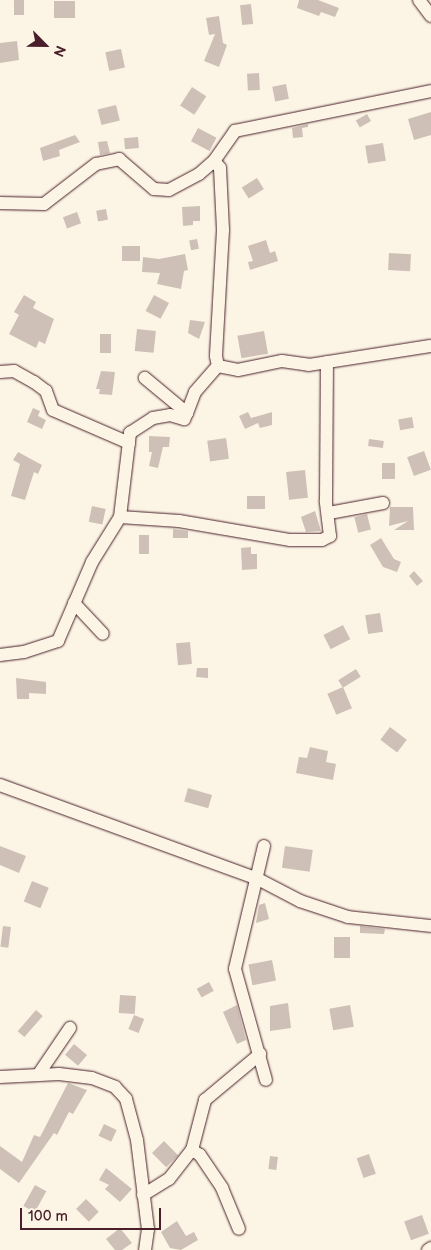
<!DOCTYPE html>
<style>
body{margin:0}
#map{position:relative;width:431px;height:1250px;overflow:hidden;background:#fcf5e5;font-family:"Balsamiq Sans",sans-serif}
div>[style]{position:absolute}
.building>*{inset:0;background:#cfc0b7;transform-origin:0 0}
.roads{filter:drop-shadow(0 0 1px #4a1f2b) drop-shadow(0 0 1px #4a1f2b)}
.minor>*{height:12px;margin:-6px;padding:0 6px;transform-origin:6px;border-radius:6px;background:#fcf5e5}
span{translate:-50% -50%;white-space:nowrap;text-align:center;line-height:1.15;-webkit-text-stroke:5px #fcf5e5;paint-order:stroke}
.north{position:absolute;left:20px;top:20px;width:50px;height:50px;-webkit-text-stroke:4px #fcf5e5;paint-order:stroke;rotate:113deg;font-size:14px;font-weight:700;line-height:20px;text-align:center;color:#4a1f2b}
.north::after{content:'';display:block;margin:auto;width:18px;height:22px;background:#4a1f2b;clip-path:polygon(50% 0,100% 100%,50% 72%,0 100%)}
.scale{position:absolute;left:20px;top:1208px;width:141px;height:22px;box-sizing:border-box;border:2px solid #4a1f2b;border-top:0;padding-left:6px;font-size:15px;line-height:18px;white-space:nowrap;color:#4a1f2b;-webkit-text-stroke:4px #fcf5e5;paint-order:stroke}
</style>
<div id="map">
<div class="building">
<div style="left:14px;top:0;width:10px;height:15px"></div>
<div style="clip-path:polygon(299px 0,318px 0,339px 8px,335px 17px,321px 12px,319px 16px,297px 8px)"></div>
<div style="left:54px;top:1px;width:21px;height:17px"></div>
<div style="left:251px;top:4px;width:20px;height:11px;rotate:84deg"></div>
<div style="clip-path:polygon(219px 16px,223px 43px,227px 45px,219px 67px,204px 61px,215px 34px,209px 35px,206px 18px)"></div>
<div style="clip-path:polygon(17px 41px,19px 60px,0 63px,0 43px)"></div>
<div style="left:121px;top:49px;width:19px;height:16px;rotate:78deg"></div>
<div style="left:259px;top:73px;width:17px;height:12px;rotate:87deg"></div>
<div style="left:286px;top:84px;width:15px;height:14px;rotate:79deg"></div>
<div style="left:192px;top:87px;width:17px;height:22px;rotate:33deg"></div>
<div style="left:116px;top:105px;width:16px;height:19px;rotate:76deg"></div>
<div style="clip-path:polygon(431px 112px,431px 135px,414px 140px,408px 119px)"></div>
<div style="left:367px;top:114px;width:8px;height:13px;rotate:60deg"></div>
<div style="clip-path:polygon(308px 124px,308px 127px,302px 128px,303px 137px,293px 138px,292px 128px)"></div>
<div style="left:198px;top:128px;width:21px;height:15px;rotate:28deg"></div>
<div style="clip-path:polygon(75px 135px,80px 142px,59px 150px,60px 156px,43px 161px,40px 148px)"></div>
<div style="left:138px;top:137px;width:11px;height:14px;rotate:85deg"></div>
<div style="clip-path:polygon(107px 141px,110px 153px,100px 155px,98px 142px)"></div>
<div style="left:383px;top:143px;width:18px;height:18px;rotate:81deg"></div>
<div style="left:257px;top:178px;width:13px;height:18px;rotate:58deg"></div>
<div style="clip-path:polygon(200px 206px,200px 221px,193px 221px,193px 225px,183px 226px,182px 207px)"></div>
<div style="left:106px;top:209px;width:11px;height:10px;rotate:80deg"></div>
<div style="left:77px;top:212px;width:12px;height:15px;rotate:70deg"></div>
<div style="left:197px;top:239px;width:10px;height:8px;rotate:79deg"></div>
<div style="clip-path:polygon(266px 240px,270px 253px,275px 251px,278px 261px,250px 270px,248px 262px,253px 261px,248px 246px)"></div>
<div style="left:140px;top:246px;width:15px;height:18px;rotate:90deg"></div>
<div style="left:389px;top:253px;width:22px;height:17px;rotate:3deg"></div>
<div style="clip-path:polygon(185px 254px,188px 270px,184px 271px,181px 289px,157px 284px,160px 273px,142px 272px,143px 257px,159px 259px)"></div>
<div style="clip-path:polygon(24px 295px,36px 302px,33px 308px,54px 319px,45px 344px,39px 341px,36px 348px,9px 334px,19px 315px,14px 312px)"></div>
<div style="left:154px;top:295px;width:17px;height:18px;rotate:28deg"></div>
<div style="clip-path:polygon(190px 320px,205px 322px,199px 339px,188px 333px)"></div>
<div style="left:137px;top:329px;width:19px;height:22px;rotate:6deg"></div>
<div style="left:264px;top:331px;width:23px;height:27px;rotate:80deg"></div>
<div style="left:100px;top:334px;width:11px;height:19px"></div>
<div style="clip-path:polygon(101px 371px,115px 372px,112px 395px,99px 394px,100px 389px,96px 389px)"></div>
<div style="clip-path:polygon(33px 408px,40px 411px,38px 416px,46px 420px,42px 429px,27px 422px)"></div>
<div style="clip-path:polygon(248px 412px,251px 418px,272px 412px,272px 425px,260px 428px,258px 423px,245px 429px,239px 416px)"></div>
<div style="left:412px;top:417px;width:11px;height:14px;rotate:80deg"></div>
<div style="clip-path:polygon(149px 436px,170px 437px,169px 447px,163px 447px,158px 468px,149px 466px,152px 452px,149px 452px)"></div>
<div style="left:226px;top:438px;width:21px;height:19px;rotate:82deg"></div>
<div style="left:369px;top:439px;width:15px;height:7px;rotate:8deg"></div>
<div style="left:424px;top:451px;width:20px;height:18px;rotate:70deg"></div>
<div style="clip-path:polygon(18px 452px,42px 465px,38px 474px,34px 472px,25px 500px,11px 496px,20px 464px,13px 460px)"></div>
<div style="left:382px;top:463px;width:13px;height:16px"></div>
<div style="left:305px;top:470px;width:28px;height:19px;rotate:84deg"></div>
<div style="left:247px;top:496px;width:18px;height:13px"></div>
<div style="left:92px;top:506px;width:14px;height:16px;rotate:12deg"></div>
<div style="clip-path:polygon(390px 507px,413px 507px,414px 530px,394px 530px,408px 521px,389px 526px)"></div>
<div style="clip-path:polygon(315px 511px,321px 531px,306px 532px,301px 517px)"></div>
<div style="left:367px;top:514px;width:16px;height:13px;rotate:76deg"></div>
<div style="clip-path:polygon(173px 529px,188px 531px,188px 538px,173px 538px)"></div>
<div style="left:139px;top:535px;width:10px;height:19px"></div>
<div style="clip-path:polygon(381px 538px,394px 559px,401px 562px,397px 572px,383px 567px,370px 545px)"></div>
<div style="clip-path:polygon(251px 547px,251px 554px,257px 554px,257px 569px,242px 570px,241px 548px)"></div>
<div style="clip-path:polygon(414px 571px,423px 581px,417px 586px,409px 576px)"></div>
<div style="left:380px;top:613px;width:19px;height:15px;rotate:81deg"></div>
<div style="left:343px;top:625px;width:16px;height:22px;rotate:63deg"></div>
<div style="left:190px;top:642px;width:22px;height:14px;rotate:85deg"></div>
<div style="clip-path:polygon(197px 668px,208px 668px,208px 678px,196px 677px)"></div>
<div style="left:356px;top:669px;width:9px;height:21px;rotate:58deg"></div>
<div style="clip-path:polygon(16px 678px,46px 682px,46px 694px,29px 693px,29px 699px,17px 699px)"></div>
<div style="left:343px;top:687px;width:23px;height:17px;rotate:67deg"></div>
<div style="left:390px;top:727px;width:21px;height:16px;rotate:37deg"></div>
<div style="clip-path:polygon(310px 747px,328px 751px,326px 762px,336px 764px,333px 780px,296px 773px,299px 757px,307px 758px)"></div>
<div style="left:188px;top:788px;width:25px;height:14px;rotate:16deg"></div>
<div style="clip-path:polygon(0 846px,26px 856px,19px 873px,0 865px)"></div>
<div style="left:285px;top:846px;width:28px;height:22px;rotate:8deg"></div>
<div style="left:32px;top:881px;width:18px;height:22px;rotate:22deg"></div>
<div style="clip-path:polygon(265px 903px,269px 919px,256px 923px,259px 905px)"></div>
<div style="left:3px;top:926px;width:8px;height:21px;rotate:7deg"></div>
<div style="clip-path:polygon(360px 926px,385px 929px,384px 934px,360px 933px)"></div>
<div style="left:334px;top:937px;width:16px;height:21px"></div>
<div style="left:272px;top:960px;width:21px;height:24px;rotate:79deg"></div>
<div style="left:209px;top:982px;width:10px;height:14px;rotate:61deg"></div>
<div style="left:120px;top:995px;width:16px;height:18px;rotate:4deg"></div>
<div style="clip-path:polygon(288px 1003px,291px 1028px,270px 1031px,270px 1006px)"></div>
<div style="clip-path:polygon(237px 1005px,246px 1040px,237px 1044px,223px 1012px)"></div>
<div style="left:350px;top:1005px;width:22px;height:21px;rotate:80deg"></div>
<div style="left:36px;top:1010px;width:9px;height:28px;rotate:41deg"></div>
<div style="left:134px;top:1015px;width:11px;height:15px;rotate:22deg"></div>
<div style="left:74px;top:1044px;width:17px;height:14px;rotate:40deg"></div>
<div style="clip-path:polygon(68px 1083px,87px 1090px,73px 1114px,69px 1112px,57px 1135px,54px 1133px,19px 1183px,0 1169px,0 1146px,22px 1162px,34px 1135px,40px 1137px)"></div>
<div style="left:104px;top:1124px;width:14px;height:13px;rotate:25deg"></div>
<div style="left:164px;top:1141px;width:20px;height:17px;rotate:45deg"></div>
<div style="left:369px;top:1154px;width:21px;height:13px;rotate:71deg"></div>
<div style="left:270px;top:1156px;width:8px;height:13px;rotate:7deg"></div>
<div style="clip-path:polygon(106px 1168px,132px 1189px,120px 1202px,105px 1189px,109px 1185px,99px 1180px)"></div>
<div style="left:35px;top:1185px;width:13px;height:24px;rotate:29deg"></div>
<div style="left:86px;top:1199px;width:18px;height:14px;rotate:45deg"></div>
<div style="left:422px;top:1215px;width:20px;height:19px;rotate:70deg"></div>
<div style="clip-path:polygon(177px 1221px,186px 1236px,194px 1232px,198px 1240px,181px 1250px,170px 1248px,161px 1232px)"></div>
<div style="clip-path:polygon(120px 1228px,132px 1243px,122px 1250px,115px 1250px,106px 1239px)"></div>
</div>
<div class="roads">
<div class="minor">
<div style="left:419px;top:0;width:20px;rotate:53deg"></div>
<div style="left:214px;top:161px;width:9px;rotate:49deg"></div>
<div style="left:220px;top:168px;width:62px;rotate:87.2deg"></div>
<div style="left:223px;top:230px;width:126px;rotate:93.2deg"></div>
<div style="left:216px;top:356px;width:10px;rotate:79deg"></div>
<div style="left:218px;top:366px;width:20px;rotate:11deg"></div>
<div style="left:238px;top:370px;width:45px;rotate:-11.6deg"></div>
<div style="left:282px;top:361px;width:27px;rotate:8deg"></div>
<div style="left:309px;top:365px;width:123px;rotate:-8.9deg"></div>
<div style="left:0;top:203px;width:44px;rotate:1.3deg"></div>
<div style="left:44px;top:204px;width:66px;rotate:-37.6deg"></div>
<div style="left:96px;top:164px;width:24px;rotate:-12deg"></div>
<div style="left:119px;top:159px;width:46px;rotate:40.6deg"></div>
<div style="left:154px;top:189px;width:15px;rotate:4deg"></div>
<div style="left:169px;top:190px;width:34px;rotate:-28deg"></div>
<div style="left:199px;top:174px;width:20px;rotate:-41deg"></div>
<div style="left:214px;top:161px;width:37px;rotate:-55deg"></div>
<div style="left:235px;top:131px;width:200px;rotate:-11.5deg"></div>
<div style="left:0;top:372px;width:14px;rotate:-4deg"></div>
<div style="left:14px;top:371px;width:23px;rotate:29deg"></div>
<div style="left:34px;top:382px;width:15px;rotate:37deg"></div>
<div style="left:46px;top:391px;width:20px;rotate:70deg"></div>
<div style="left:53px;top:410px;width:83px;rotate:23.5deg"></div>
<div style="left:187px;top:413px;width:22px;rotate:-69deg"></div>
<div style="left:195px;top:392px;width:35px;rotate:-49deg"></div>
<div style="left:329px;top:513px;width:55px;rotate:-10.5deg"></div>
<div style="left:120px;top:517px;width:59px;rotate:3.9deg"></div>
<div style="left:179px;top:521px;width:113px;rotate:9.7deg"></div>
<div style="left:290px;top:540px;width:32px"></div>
<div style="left:322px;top:540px;width:9px;rotate:-27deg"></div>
<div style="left:330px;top:536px;width:35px;rotate:-97deg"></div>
<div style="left:326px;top:501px;width:139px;rotate:-89.6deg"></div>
<div style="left:74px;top:603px;width:42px;rotate:46.9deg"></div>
<div style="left:0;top:655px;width:24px;rotate:-7deg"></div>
<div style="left:24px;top:652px;width:36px;rotate:-18deg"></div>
<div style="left:58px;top:641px;width:86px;rotate:-66.7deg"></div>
<div style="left:92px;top:562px;width:53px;rotate:-58.1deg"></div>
<div style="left:120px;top:517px;width:85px;rotate:-83.2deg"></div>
<div style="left:130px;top:433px;width:27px;rotate:-33deg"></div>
<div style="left:153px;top:418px;width:17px;rotate:-10deg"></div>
<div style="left:170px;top:415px;width:15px;rotate:16deg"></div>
<div style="left:184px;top:419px;width:7px;rotate:-63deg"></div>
<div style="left:187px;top:413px;width:55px;rotate:-140.2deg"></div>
<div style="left:0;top:785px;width:272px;rotate:20deg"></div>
<div style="left:256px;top:878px;width:50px;rotate:27.6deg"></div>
<div style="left:300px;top:901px;width:51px;rotate:18.4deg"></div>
<div style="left:348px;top:917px;width:83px;rotate:6.2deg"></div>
<div style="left:264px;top:846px;width:126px;rotate:103.3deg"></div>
<div style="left:235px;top:969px;width:115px;rotate:74.4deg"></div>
<div style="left:38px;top:1075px;width:57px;rotate:-55.8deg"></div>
<div style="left:0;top:1077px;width:59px;rotate:-2.9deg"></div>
<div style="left:59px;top:1074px;width:33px;rotate:7deg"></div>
<div style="left:92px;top:1078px;width:25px;rotate:21deg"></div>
<div style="left:115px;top:1087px;width:16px;rotate:47deg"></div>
<div style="left:126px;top:1099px;width:42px;rotate:75deg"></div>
<div style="left:137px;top:1140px;width:90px;rotate:83deg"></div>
<div style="left:148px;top:1229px;width:21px;rotate:98deg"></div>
<div style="left:192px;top:1150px;width:9px;rotate:32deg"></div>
<div style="left:200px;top:1155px;width:40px;rotate:56deg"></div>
<div style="left:222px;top:1188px;width:44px;rotate:67.5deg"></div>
<div style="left:143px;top:1195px;width:31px;rotate:-32deg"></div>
<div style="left:169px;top:1179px;width:37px;rotate:-52deg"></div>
<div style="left:192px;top:1150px;width:52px;rotate:-75.4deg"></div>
<div style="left:205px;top:1100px;width:72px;rotate:-39.9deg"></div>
<div style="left:428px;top:1250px;width:4px;rotate:-34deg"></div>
</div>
</div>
<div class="north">N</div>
<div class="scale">100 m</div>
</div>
